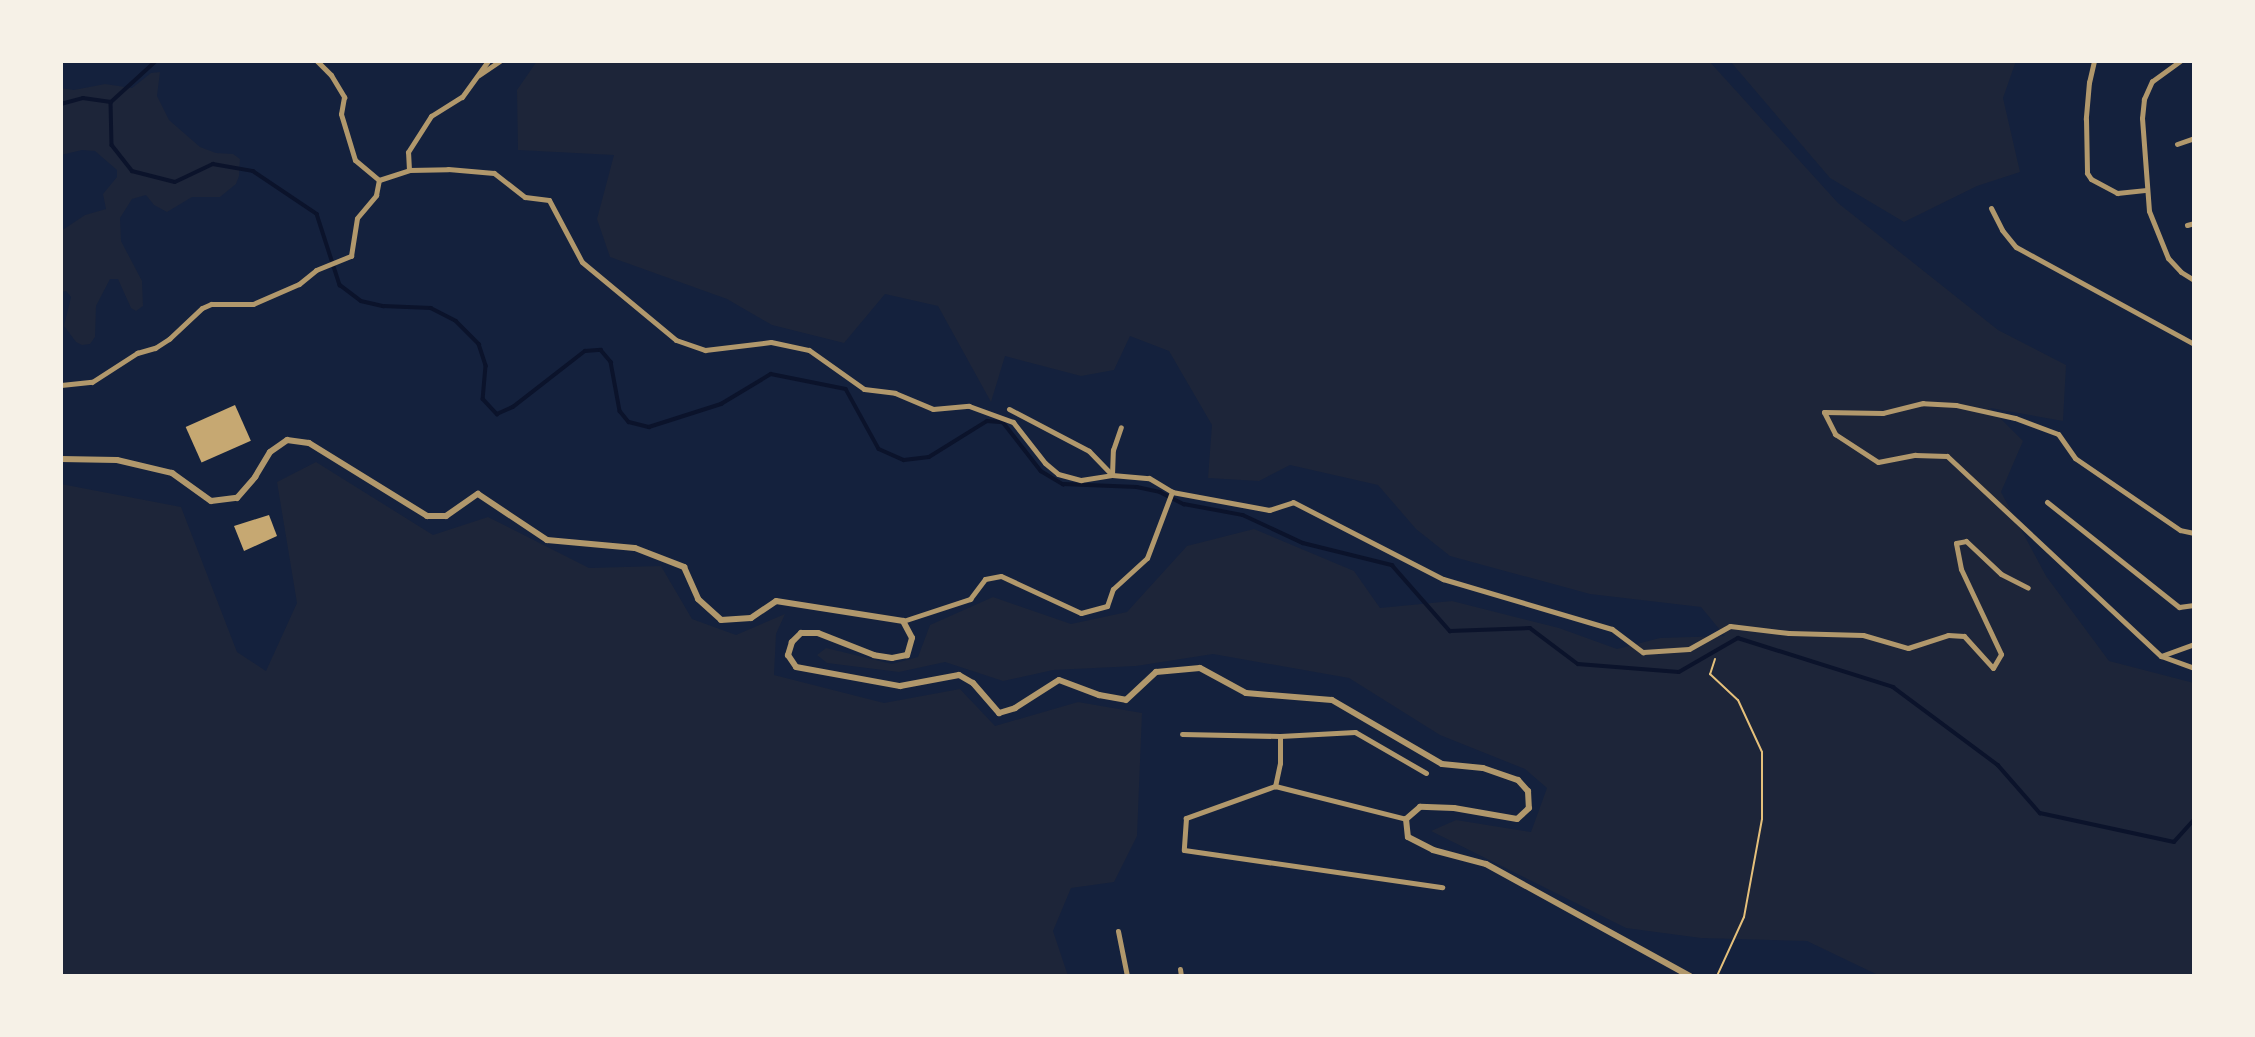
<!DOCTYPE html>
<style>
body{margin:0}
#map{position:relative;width:2255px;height:1037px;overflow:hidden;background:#14213d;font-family:"DejaVu Sans",sans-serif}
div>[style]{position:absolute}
.green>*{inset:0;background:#1d2539}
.stream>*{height:3.5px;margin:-1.75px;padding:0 1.75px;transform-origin:1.75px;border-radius:1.75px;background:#0b132b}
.building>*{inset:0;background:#c6a872;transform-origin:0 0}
.path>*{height:2px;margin:-1px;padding:0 1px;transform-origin:1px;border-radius:1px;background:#e5c07b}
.minor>*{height:5px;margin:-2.5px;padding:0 2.5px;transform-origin:2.5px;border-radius:2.5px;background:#b1986c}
.tertiary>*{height:6px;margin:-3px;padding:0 3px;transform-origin:3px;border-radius:3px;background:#b1986c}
span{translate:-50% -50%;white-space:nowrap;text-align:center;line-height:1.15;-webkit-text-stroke:5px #f6f1e7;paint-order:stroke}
.frame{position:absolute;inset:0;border:63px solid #f6f1e7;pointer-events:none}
</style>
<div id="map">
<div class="green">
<div style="clip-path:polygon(537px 61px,1709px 61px,1838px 203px,1998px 330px,2066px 365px,2063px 421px,1990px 408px,2023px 441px,2001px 492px,2046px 576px,2109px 661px,2194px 683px,2194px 976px,1880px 976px,1807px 941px,1701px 938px,1626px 928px,1431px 831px,1456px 820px,1531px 832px,1547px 788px,1525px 769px,1440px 735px,1349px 678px,1213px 654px,1136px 666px,1053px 670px,1003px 681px,945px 662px,899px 672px,827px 663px,817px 655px,826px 648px,892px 664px,918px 657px,930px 625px,993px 597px,1071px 624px,1127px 612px,1187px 546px,1254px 529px,1354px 571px,1380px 608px,1452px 601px,1559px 628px,1617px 649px,1660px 638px,1725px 636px,1701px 607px,1590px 594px,1450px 556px,1416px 529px,1378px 485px,1290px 465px,1259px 481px,1208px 478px,1212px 425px,1169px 351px,1130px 336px,1114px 370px,1081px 376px,1005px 356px,991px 402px,938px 306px,885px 294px,844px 343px,772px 325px,727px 299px,610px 257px,597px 219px,614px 155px,518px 150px,517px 90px)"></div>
<div style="clip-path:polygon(1730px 61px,2016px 61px,2003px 98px,2020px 172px,1977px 186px,1904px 222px,1830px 178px)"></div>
<div style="clip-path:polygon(160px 72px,157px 96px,169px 120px,200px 147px,216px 153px,233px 154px,240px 159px,239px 176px,236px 184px,220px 197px,192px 197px,167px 212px,154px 205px,146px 195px,132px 199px,120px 218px,121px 241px,142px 281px,143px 306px,136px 311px,131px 308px,118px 279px,110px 279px,96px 306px,95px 337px,90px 344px,82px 345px,76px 342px,64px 326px,71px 297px,66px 291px,61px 292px,61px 231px,85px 215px,106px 209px,103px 194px,117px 177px,117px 170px,95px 151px,82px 150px,61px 155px,61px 88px,74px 90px,105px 84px,132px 88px,151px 73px)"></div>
<div style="clip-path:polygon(316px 462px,433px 535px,488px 517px,589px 568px,661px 566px,692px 619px,736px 635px,785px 614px,776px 634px,774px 675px,884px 703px,960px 689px,995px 726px,1078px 702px,1142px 713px,1137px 836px,1114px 882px,1071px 888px,1053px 931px,1068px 976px,61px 976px,61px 484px,181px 507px,237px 652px,266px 671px,297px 603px,277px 482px)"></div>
</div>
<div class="stream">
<div style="left:111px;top:102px;width:43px;rotate:88.7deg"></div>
<div style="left:112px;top:145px;width:33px;rotate:52deg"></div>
<div style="left:132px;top:171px;width:44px;rotate:14.3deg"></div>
<div style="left:175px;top:182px;width:42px;rotate:-25.3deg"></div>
<div style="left:213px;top:164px;width:41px;rotate:9.9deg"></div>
<div style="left:253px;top:171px;width:77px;rotate:33.9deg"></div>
<div style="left:317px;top:214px;width:75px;rotate:72.1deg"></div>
<div style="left:340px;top:285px;width:26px;rotate:37deg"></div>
<div style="left:361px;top:301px;width:23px;rotate:13deg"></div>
<div style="left:383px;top:306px;width:48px;rotate:2.4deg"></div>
<div style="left:431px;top:308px;width:28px;rotate:27deg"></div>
<div style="left:456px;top:321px;width:33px;rotate:45deg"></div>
<div style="left:479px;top:344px;width:23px;rotate:72deg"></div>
<div style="left:486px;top:366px;width:33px;rotate:95deg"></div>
<div style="left:483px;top:399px;width:21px;rotate:47deg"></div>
<div style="left:497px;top:414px;width:17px;rotate:-24deg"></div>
<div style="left:513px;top:407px;width:91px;rotate:-37.9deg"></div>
<div style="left:585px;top:351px;width:16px;rotate:-4deg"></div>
<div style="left:601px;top:350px;width:16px;rotate:50deg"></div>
<div style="left:611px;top:362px;width:50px;rotate:79.6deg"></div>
<div style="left:620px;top:411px;width:14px;rotate:51deg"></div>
<div style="left:629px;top:422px;width:21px;rotate:14deg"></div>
<div style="left:649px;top:427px;width:76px;rotate:-17.7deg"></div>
<div style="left:721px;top:404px;width:58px;rotate:-31deg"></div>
<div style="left:771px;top:374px;width:76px;rotate:11.3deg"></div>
<div style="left:846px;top:389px;width:68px;rotate:61.2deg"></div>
<div style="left:879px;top:449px;width:27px;rotate:24deg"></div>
<div style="left:904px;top:460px;width:25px;rotate:-7deg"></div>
<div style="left:929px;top:457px;width:68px;rotate:-31.8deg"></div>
<div style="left:987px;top:421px;width:16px;rotate:4deg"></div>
<div style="left:1003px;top:422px;width:62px;rotate:52.2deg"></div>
<div style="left:1041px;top:471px;width:26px;rotate:31deg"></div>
<div style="left:1063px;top:484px;width:74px;rotate:2.3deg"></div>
<div style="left:1137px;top:487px;width:24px;rotate:12deg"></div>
<div style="left:1160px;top:492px;width:27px;rotate:27deg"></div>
<div style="left:1184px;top:504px;width:60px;rotate:10.6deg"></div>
<div style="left:1243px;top:515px;width:66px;rotate:25deg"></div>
<div style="left:1303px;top:543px;width:92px;rotate:13.9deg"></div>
<div style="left:1392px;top:565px;width:88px;rotate:48.7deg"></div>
<div style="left:1450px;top:631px;width:80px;rotate:-2.1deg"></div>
<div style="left:1530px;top:628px;width:60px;rotate:36.9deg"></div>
<div style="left:1578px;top:664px;width:101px;rotate:4.5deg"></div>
<div style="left:1679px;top:672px;width:68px;rotate:-30deg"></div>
<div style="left:1738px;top:638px;width:163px;rotate:17.5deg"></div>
<div style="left:1893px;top:687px;width:131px;rotate:36.6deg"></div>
<div style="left:1998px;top:765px;width:64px;rotate:48.8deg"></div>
<div style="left:2040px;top:813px;width:137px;rotate:12.2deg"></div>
<div style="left:2174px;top:842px;width:30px;rotate:-48deg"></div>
<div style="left:111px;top:102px;width:61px;rotate:-42.3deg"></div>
<div style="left:61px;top:104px;width:23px;rotate:-15deg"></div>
<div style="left:83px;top:98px;width:28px;rotate:8deg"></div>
</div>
<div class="building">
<div style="left:235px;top:405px;width:39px;height:54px;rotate:66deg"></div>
<div style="clip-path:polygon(269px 515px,277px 536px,244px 551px,234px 526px)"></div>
</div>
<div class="path">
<div style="left:1715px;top:659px;width:16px;rotate:108deg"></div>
<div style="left:1710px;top:674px;width:38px;rotate:43deg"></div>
<div style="left:1738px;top:700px;width:57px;rotate:65.2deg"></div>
<div style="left:1762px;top:752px;width:67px;rotate:90deg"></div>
<div style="left:1762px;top:819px;width:100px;rotate:100.4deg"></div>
<div style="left:1744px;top:917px;width:65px;rotate:114.6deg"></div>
</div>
<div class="minor">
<div style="left:317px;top:61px;width:20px;rotate:45deg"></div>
<div style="left:331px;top:75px;width:26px;rotate:59deg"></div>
<div style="left:344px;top:97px;width:17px;rotate:100deg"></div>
<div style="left:341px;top:114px;width:48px;rotate:73.1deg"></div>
<div style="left:355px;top:160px;width:31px;rotate:40deg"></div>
<div style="left:379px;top:180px;width:32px;rotate:-18deg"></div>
<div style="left:409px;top:170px;width:39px;rotate:-1deg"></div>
<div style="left:448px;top:169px;width:46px;rotate:5deg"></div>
<div style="left:494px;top:173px;width:39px;rotate:38deg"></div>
<div style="left:525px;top:197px;width:24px;rotate:7deg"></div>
<div style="left:549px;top:200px;width:70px;rotate:62deg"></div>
<div style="left:582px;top:262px;width:122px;rotate:39.7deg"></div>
<div style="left:676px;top:340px;width:31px;rotate:19deg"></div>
<div style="left:705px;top:350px;width:66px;rotate:-6.9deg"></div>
<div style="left:771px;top:342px;width:39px;rotate:12deg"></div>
<div style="left:809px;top:350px;width:67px;rotate:35.3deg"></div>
<div style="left:864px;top:389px;width:31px;rotate:7deg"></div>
<div style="left:895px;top:393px;width:41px;rotate:22.8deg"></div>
<div style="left:933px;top:409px;width:36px;rotate:-5deg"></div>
<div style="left:969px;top:406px;width:47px;rotate:20deg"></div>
<div style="left:1013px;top:422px;width:52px;rotate:52deg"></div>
<div style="left:1045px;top:463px;width:17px;rotate:40deg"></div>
<div style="left:1058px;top:474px;width:24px;rotate:15deg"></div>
<div style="left:1081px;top:480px;width:31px;rotate:-9deg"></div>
<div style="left:1112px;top:475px;width:37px;rotate:5deg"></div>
<div style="left:1149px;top:478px;width:27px;rotate:31deg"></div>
<div style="left:1172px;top:492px;width:99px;rotate:10.5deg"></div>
<div style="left:1269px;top:510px;width:25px;rotate:-18deg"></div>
<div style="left:1293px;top:502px;width:169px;rotate:27.2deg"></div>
<div style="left:1443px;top:579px;width:176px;rotate:16.5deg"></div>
<div style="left:1612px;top:629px;width:39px;rotate:37deg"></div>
<div style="left:1643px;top:652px;width:46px;rotate:-3.7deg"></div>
<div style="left:1689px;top:649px;width:47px;rotate:-29.3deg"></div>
<div style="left:1730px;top:626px;width:59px;rotate:6.8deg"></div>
<div style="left:1789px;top:633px;width:74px;rotate:1.5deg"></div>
<div style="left:1863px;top:635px;width:47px;rotate:16.1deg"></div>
<div style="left:1908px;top:648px;width:42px;rotate:-18deg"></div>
<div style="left:1948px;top:635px;width:16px;rotate:4deg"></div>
<div style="left:1964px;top:636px;width:43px;rotate:47.8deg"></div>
<div style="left:1993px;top:668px;width:16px;rotate:-60deg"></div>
<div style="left:2001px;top:654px;width:94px;rotate:-115.2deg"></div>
<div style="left:1961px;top:569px;width:26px;rotate:-101deg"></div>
<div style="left:1956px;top:543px;width:10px;rotate:-11deg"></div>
<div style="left:1966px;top:541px;width:48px;rotate:43.3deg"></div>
<div style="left:2001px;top:574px;width:30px;rotate:27deg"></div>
<div style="left:2094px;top:61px;width:22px;rotate:103deg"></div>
<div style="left:2089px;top:82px;width:37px;rotate:95deg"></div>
<div style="left:2086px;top:119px;width:54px;rotate:88.9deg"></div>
<div style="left:2087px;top:173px;width:7px;rotate:56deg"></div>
<div style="left:2091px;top:179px;width:30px;rotate:28deg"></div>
<div style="left:2117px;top:193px;width:30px;rotate:-6deg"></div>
<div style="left:2180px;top:61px;width:34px;rotate:144deg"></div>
<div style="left:2152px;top:81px;width:20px;rotate:114deg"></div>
<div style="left:2144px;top:99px;width:19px;rotate:96deg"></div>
<div style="left:2142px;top:118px;width:93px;rotate:85.7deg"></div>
<div style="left:2149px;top:211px;width:51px;rotate:68deg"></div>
<div style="left:2168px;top:258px;width:19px;rotate:47deg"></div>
<div style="left:2181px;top:272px;width:15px;rotate:32deg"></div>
<div style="left:479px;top:75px;width:25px;rotate:-34deg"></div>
<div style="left:2177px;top:144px;width:18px;rotate:-19deg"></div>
<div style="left:409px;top:170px;width:18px;rotate:-93deg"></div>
<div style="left:408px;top:152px;width:43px;rotate:-57.4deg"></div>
<div style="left:431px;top:116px;width:36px;rotate:-32deg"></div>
<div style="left:462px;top:97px;width:44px;rotate:-54.2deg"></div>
<div style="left:1991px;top:208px;width:25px;rotate:63deg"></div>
<div style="left:2002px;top:230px;width:22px;rotate:51deg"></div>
<div style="left:2016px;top:247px;width:203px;rotate:28.6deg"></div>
<div style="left:2187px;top:225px;width:7px;rotate:-16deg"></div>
<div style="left:61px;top:385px;width:31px;rotate:-6deg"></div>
<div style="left:92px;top:382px;width:54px;rotate:-32.8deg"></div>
<div style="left:137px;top:353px;width:19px;rotate:-16deg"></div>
<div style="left:155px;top:348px;width:17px;rotate:-33deg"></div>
<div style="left:169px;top:339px;width:45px;rotate:-43.2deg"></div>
<div style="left:202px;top:308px;width:10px;rotate:-24deg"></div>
<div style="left:211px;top:304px;width:42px"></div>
<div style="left:253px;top:304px;width:50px;rotate:-23.5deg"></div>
<div style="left:299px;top:284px;width:22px;rotate:-39deg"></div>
<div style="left:316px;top:270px;width:38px;rotate:-22deg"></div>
<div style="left:351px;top:256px;width:38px;rotate:-81deg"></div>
<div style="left:357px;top:218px;width:30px;rotate:-50deg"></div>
<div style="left:376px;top:195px;width:15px;rotate:-79deg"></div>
<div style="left:1009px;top:409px;width:90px;rotate:27.7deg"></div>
<div style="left:1089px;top:451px;width:33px;rotate:46deg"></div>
<div style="left:1112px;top:475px;width:25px;rotate:-88deg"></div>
<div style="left:1113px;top:450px;width:24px;rotate:-71deg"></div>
<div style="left:2047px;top:502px;width:169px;rotate:38.5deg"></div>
<div style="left:2179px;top:607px;width:15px;rotate:-8deg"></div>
<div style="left:2194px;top:533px;width:14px;rotate:-168deg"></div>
<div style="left:2180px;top:530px;width:127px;rotate:-145.6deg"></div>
<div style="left:2075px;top:458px;width:29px;rotate:-125deg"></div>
<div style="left:2058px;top:434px;width:46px;rotate:-159.6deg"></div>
<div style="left:2015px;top:418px;width:60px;rotate:-167.6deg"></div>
<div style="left:1956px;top:405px;width:33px;rotate:-177deg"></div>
<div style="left:1923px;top:403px;width:41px;rotate:166deg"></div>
<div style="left:1883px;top:413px;width:59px;rotate:-179deg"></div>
<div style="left:1824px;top:412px;width:25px;rotate:63deg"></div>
<div style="left:1835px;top:434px;width:51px;rotate:33.1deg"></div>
<div style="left:1878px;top:462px;width:38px;rotate:-11deg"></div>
<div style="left:1915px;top:455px;width:32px;rotate:2deg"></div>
<div style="left:1947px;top:456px;width:293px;rotate:43.1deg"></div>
<div style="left:2161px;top:656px;width:35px;rotate:20deg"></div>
<div style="left:903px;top:621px;width:71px;rotate:-18.2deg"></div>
<div style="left:970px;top:599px;width:25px;rotate:-53deg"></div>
<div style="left:985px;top:579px;width:16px;rotate:-11deg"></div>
<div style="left:1001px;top:576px;width:88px;rotate:24.8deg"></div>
<div style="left:1081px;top:613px;width:27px;rotate:-15deg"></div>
<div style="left:1107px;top:606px;width:18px;rotate:-71deg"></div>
<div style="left:1113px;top:589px;width:46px;rotate:-42.4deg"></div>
<div style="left:1147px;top:558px;width:71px;rotate:-69.3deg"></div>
<div style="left:2161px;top:656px;width:35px;rotate:-20deg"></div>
<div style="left:1182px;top:734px;width:98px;rotate:1.2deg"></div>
<div style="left:1426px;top:773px;width:82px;rotate:-150deg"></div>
<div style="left:1355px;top:732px;width:75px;rotate:176.9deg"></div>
<div style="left:1280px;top:736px;width:27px;rotate:90deg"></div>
<div style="left:1280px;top:763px;width:24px;rotate:102deg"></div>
<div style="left:1275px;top:786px;width:95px;rotate:160.2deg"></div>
<div style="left:1186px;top:818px;width:32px;rotate:94deg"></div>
<div style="left:1184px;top:850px;width:261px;rotate:8.2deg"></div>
<div style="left:1275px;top:786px;width:135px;rotate:14.1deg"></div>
<div style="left:1118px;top:931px;width:46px;rotate:78.7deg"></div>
<div style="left:1180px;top:969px;width:7px;rotate:82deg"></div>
</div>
<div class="tertiary">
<div style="left:61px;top:459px;width:56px;rotate:1deg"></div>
<div style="left:117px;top:460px;width:57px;rotate:13.3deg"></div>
<div style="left:172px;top:473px;width:48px;rotate:35.7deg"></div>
<div style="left:211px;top:501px;width:26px;rotate:-7deg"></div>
<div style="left:237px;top:498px;width:28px;rotate:-49deg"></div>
<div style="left:255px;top:477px;width:29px;rotate:-59deg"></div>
<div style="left:270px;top:452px;width:21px;rotate:-35deg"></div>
<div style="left:287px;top:440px;width:22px;rotate:8deg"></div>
<div style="left:309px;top:443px;width:139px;rotate:31.7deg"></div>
<div style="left:427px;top:516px;width:19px"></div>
<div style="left:446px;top:516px;width:39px;rotate:-35deg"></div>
<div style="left:478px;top:494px;width:83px;rotate:33.7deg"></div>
<div style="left:547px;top:540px;width:88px;rotate:5.2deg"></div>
<div style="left:635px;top:548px;width:53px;rotate:21.2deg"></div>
<div style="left:684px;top:567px;width:35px;rotate:66deg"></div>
<div style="left:698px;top:599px;width:31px;rotate:42deg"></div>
<div style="left:721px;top:620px;width:30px;rotate:-4deg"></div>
<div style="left:751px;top:618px;width:30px;rotate:-34deg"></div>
<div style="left:776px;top:601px;width:129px;rotate:8.9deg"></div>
<div style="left:903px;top:621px;width:19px;rotate:62deg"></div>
<div style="left:912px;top:638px;width:18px;rotate:106deg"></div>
<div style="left:907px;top:655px;width:15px;rotate:169deg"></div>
<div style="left:892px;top:658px;width:18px;rotate:-171deg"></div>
<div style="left:874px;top:655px;width:60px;rotate:-158.6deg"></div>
<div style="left:818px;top:633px;width:17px;rotate:180deg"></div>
<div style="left:801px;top:633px;width:13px;rotate:135deg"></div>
<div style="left:792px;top:642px;width:14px;rotate:107deg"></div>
<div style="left:788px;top:655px;width:14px;rotate:56deg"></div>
<div style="left:796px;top:667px;width:106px;rotate:10.4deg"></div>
<div style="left:900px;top:686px;width:60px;rotate:-10.6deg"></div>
<div style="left:959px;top:675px;width:16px;rotate:30deg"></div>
<div style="left:973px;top:683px;width:40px;rotate:49deg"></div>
<div style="left:999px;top:713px;width:17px;rotate:-17deg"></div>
<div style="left:1015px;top:708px;width:52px;rotate:-32.5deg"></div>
<div style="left:1059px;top:680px;width:43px;rotate:20.6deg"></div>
<div style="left:1099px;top:695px;width:27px;rotate:10deg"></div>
<div style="left:1126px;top:700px;width:41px;rotate:-43deg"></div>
<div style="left:1156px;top:672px;width:44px;rotate:-5.2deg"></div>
<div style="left:1200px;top:668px;width:52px;rotate:28.5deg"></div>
<div style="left:1246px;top:693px;width:86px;rotate:4.7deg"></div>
<div style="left:1332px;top:700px;width:127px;rotate:30.2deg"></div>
<div style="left:1442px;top:764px;width:41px;rotate:5.6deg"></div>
<div style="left:1483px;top:768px;width:37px;rotate:19deg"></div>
<div style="left:1518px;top:780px;width:15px;rotate:48deg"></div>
<div style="left:1528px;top:791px;width:17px;rotate:87deg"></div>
<div style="left:1529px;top:808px;width:16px;rotate:137deg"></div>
<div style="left:1517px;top:819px;width:64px;rotate:-170.1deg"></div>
<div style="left:1454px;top:808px;width:34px;rotate:-178deg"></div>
<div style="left:1420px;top:807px;width:18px;rotate:139deg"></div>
<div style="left:1406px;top:819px;width:18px;rotate:84deg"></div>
<div style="left:1408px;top:837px;width:28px;rotate:27deg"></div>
<div style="left:1433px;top:850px;width:55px;rotate:14.8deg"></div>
<div style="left:1486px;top:864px;width:233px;rotate:28.8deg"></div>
</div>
<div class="frame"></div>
</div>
